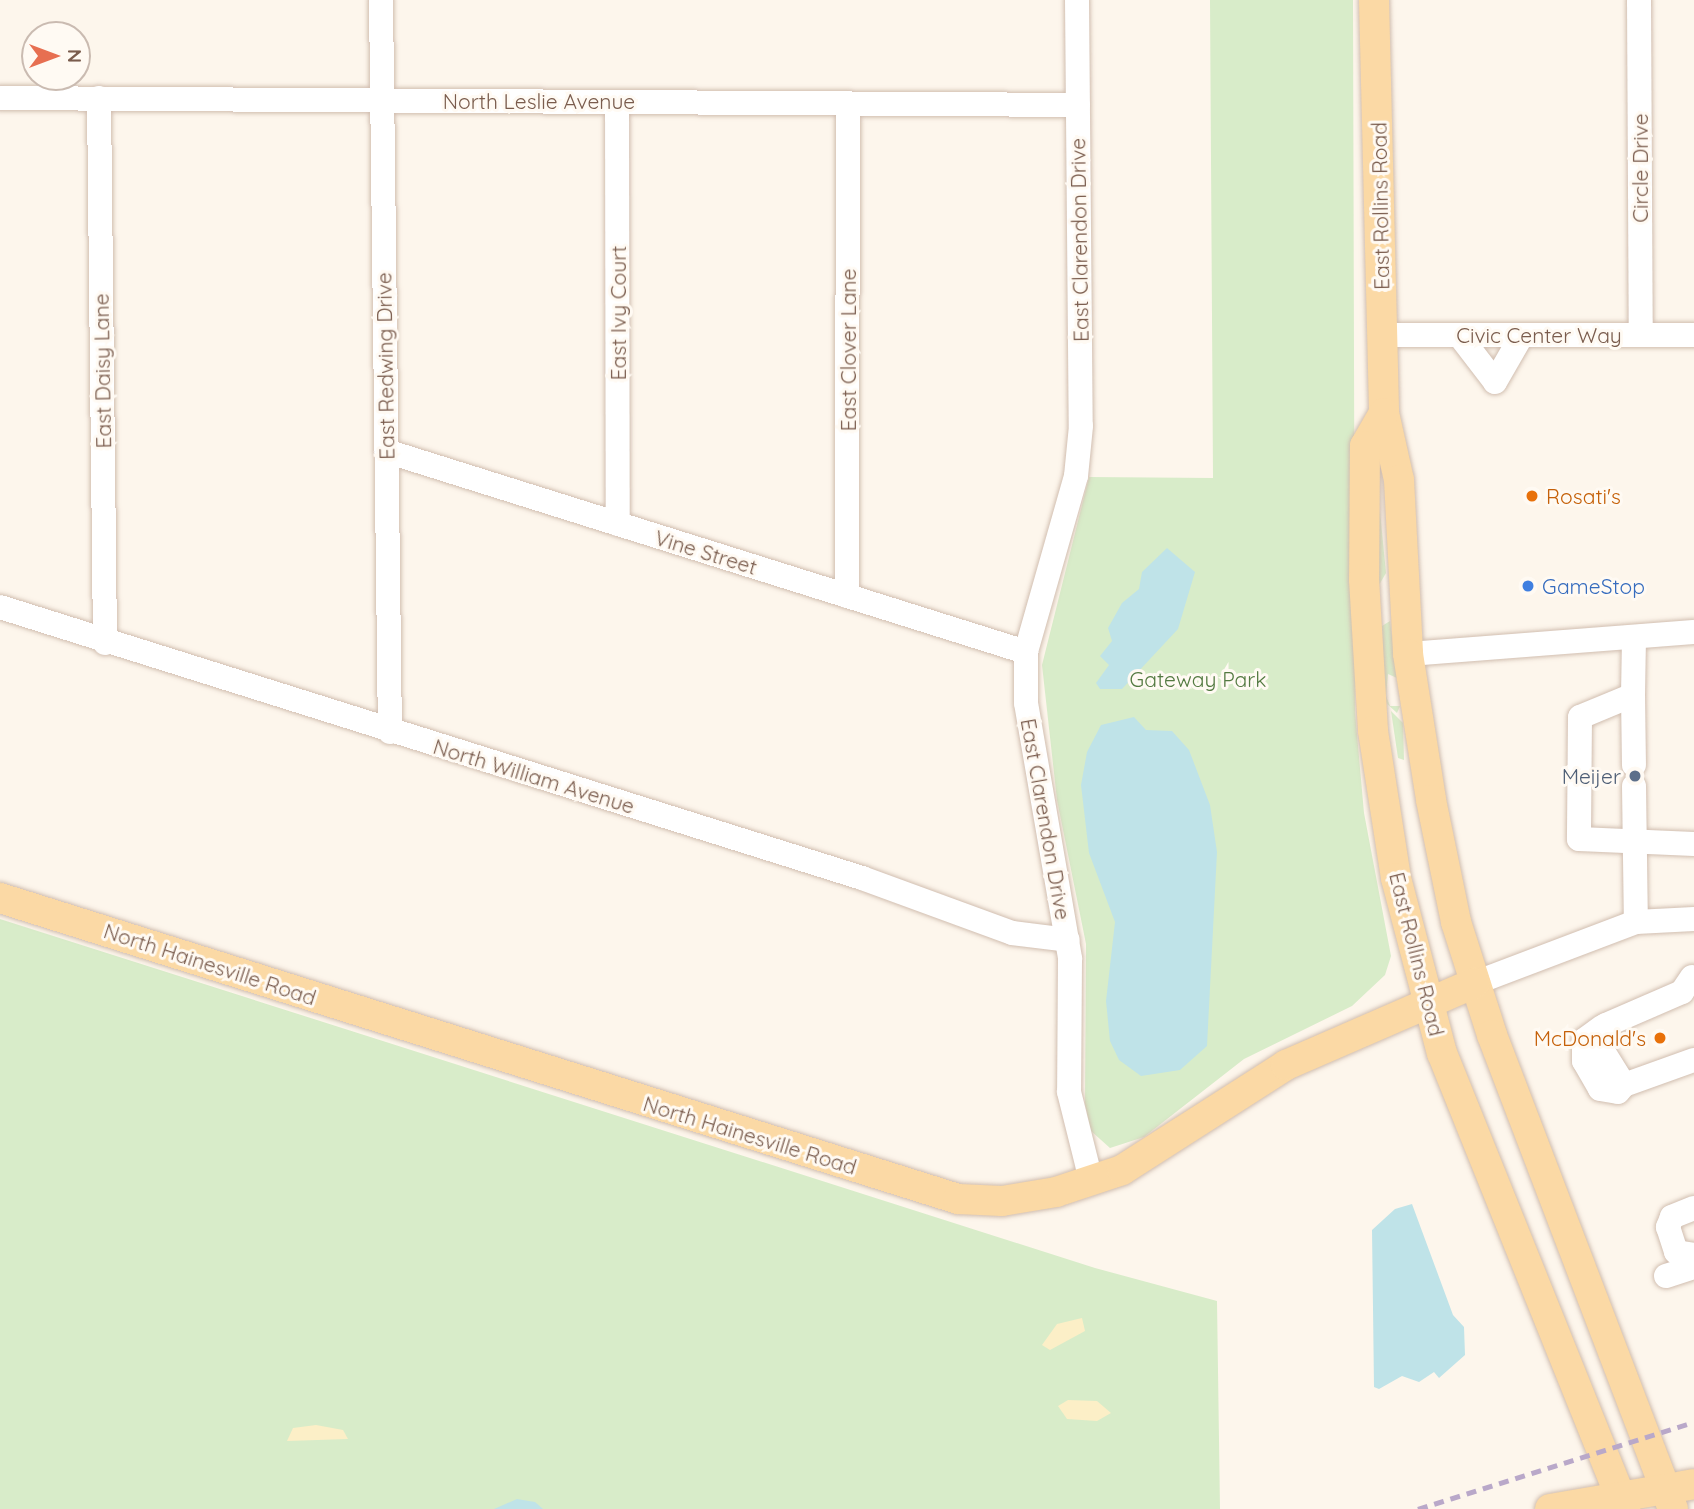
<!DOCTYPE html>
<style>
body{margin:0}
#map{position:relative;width:1694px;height:1509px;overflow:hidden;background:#fdf6ec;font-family:Quicksand,sans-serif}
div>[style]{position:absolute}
.green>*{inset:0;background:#d8ecc9}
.sand>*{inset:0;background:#fcefc7}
.water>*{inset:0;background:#bfe3e8}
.roads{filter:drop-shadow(0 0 2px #d1beb0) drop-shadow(0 0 2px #d1beb0)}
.minor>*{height:24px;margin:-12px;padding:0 12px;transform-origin:12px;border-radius:12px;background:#fff}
.major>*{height:30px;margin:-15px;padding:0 15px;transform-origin:15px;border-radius:15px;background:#fbd9a5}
.rail>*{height:5px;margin-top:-2.5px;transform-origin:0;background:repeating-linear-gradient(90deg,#b9a8c9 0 10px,transparent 0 17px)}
.dots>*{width:19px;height:19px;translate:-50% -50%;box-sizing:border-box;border:4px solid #fffaf3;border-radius:50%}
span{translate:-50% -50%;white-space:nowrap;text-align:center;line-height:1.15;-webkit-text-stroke:6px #fffaf3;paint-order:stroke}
.street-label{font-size:21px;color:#7a5c4d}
.food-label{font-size:21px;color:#c56008}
.left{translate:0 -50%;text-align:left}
.right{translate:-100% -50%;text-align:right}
.shop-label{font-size:21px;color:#366cbe}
.park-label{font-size:21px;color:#537a41}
.service-label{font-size:21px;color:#4e5e75}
.north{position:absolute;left:21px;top:21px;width:70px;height:70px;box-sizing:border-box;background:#fffaf3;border:2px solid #cabbb1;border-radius:50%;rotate:90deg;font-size:19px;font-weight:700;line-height:28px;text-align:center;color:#7a5c4d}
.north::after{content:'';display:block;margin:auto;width:24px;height:32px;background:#e76f51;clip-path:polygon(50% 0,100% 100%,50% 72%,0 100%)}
</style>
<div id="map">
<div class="green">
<div style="clip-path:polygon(1210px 0,1353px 0,1355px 712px,1364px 813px,1391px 956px,1385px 975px,1352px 1006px,1244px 1059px,1144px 1137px,1110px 1148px,1091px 1131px,1085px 1104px,1086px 944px,1057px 800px,1042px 665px,1089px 477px,1213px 478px)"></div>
<div style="clip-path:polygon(1380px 512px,1386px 573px,1379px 585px,1377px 515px)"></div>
<div style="clip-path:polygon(1390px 621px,1397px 678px,1388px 674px,1386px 696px,1390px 706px,1400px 706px,1397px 713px,1385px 702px,1382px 626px)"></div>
<div style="clip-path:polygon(1391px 711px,1403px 723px,1404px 760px,1398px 758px)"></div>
<div style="clip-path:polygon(0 919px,1095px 1268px,1217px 1301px,1220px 1509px,0 1509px)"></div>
</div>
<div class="sand">
<div style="clip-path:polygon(1082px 1318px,1085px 1331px,1050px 1350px,1042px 1345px,1057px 1324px)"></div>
<div style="clip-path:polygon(1068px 1400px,1097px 1401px,1111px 1413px,1097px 1421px,1067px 1419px,1058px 1406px)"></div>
<div style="clip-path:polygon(316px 1425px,343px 1430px,348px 1439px,287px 1441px,293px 1428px)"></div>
</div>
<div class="water">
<div style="clip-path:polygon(1167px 548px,1195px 572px,1178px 629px,1122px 689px,1100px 689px,1096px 683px,1109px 665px,1100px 656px,1112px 641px,1108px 628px,1122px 603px,1139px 589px,1142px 572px)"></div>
<div style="clip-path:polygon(1134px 717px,1146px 730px,1172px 731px,1189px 750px,1210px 805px,1217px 852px,1207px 1046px,1180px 1070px,1141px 1076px,1119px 1060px,1110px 1041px,1106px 1001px,1115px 922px,1089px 853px,1081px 785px,1087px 752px,1101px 725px)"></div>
<div style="clip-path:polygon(1412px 1204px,1453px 1315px,1464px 1327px,1465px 1355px,1439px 1378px,1434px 1372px,1419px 1382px,1402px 1376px,1379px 1389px,1374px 1387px,1372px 1230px,1395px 1209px)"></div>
<div style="clip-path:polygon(517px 1499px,535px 1502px,543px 1509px,494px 1509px)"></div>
</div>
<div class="roads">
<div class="minor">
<div style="left:381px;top:0;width:732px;rotate:89.3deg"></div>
<div style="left:1077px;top:0;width:426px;rotate:89.5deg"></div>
<div style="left:1081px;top:426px;width:50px;rotate:95.7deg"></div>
<div style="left:1076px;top:476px;width:183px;rotate:105.9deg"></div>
<div style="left:1026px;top:652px;width:51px;rotate:90deg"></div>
<div style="left:1026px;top:703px;width:260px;rotate:80.2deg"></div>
<div style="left:1070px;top:959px;width:133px;rotate:90.4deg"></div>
<div style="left:1069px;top:1092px;width:91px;rotate:76deg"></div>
<div style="left:1639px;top:0;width:335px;rotate:89.7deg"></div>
<div style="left:0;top:98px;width:1078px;rotate:0.37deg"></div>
<div style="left:99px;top:98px;width:545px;rotate:89.37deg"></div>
<div style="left:617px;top:102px;width:422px;rotate:89.9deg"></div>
<div style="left:1384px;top:335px;width:310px"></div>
<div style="left:1459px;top:335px;width:59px;rotate:52.5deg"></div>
<div style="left:1495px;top:382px;width:54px;rotate:-60.1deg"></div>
<div style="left:386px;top:451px;width:671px;rotate:17.44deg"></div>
<div style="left:847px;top:596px;width:492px;rotate:-89.9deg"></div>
<div style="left:0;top:607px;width:904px;rotate:17.45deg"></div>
<div style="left:862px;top:878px;width:160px;rotate:20.1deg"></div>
<div style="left:1012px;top:933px;width:56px;rotate:7.1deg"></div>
<div style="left:1634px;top:638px;width:57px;rotate:91deg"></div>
<div style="left:1633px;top:695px;width:57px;rotate:157.5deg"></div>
<div style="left:1580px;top:717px;width:122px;rotate:90.5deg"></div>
<div style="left:1579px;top:839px;width:115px;rotate:2.5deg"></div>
<div style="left:1408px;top:654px;width:287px;rotate:-4.4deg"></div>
<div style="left:1633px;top:695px;width:70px;rotate:89.2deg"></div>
<div style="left:1634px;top:786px;width:136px;rotate:89.2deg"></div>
<div style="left:1692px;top:977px;width:18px;rotate:124deg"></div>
<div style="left:1682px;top:992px;width:83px;rotate:156.5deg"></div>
<div style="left:1606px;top:1025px;width:20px;rotate:114deg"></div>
<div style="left:1598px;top:1043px;width:49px;rotate:58.2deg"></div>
<div style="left:1624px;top:1085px;width:74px;rotate:-19.7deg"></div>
<div style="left:1475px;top:983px;width:172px;rotate:-20.8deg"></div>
<div style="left:1636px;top:922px;width:58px;rotate:-3deg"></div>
<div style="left:1602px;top:1027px;width:22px;rotate:144deg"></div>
<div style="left:1584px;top:1040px;width:21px;rotate:90deg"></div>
<div style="left:1584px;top:1061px;width:32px;rotate:60deg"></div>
<div style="left:1600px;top:1089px;width:18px;rotate:9deg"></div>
<div style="left:1618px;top:1092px;width:9px;rotate:-49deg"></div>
<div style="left:1694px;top:1208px;width:24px;rotate:158deg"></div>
<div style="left:1672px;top:1217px;width:11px;rotate:112deg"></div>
<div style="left:1668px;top:1227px;width:26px;rotate:72deg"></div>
<div style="left:1676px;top:1252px;width:18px;rotate:9deg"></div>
<div style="left:1666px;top:1276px;width:29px;rotate:-18deg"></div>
</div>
<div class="major">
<div style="left:1374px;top:0;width:413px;rotate:88.6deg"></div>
<div style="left:1384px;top:413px;width:69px;rotate:77.4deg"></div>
<div style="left:1399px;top:480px;width:174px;rotate:87deg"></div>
<div style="left:1408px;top:654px;width:148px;rotate:81deg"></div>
<div style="left:1431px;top:800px;width:125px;rotate:78.4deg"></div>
<div style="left:1456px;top:922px;width:119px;rotate:72.3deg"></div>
<div style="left:1492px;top:1035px;width:507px;rotate:69.1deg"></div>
<div style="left:1384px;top:413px;width:38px;rotate:120deg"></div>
<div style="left:1365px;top:446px;width:133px;rotate:90.4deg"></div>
<div style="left:1364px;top:579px;width:152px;rotate:86.6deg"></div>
<div style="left:1373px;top:731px;width:149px;rotate:81.1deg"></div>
<div style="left:1396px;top:878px;width:181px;rotate:75.3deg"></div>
<div style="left:1442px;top:1053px;width:491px;rotate:68.1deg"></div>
<div style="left:0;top:898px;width:1004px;rotate:17.44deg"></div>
<div style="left:958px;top:1199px;width:44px;rotate:2.6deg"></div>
<div style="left:1002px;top:1201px;width:55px;rotate:-9.5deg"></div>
<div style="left:1056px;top:1192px;width:70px;rotate:-18.4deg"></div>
<div style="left:1122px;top:1170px;width:195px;rotate:-32.6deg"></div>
<div style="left:1286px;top:1065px;width:206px;rotate:-23.5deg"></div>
<div style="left:1550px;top:1509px;width:146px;rotate:-9.8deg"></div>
</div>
</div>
<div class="rail">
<div style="left:1418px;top:1509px;width:289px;rotate:-17.5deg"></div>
</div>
<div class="dots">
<div style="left:1532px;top:496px;background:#e8710a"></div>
<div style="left:1528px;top:586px;background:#3f7fe0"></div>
<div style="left:1635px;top:776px;background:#5c6f8a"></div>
<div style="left:1660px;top:1038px;background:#e8710a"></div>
</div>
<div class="street-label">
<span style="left:539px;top:101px">North Leslie Avenue</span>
<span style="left:1640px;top:168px;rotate:-90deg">Circle Drive</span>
<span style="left:1380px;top:206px;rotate:-91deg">East Rollins Road</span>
<span style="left:1079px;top:240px;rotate:-91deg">East Clarendon Drive</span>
<span style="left:618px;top:313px;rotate:-90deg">East Ivy Court</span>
<span style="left:1539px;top:335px">Civic Center Way</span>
<span style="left:848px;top:350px;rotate:-90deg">East Clover Lane</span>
<span style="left:385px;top:366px;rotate:-91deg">East Redwing Drive</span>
<span style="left:102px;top:371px;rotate:-91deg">East Daisy Lane</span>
<span style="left:706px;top:552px;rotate:17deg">Vine Street</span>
<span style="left:534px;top:776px;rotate:17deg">North William Avenue</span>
<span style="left:1046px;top:819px;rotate:80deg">East Clarendon Drive</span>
<span style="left:1417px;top:954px;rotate:76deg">East Rollins Road</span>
<span style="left:210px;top:964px;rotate:18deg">North Hainesville Road</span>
<span style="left:750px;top:1135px;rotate:17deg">North Hainesville Road</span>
</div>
<div class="food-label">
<span class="left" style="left:1546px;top:496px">Rosati's</span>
<span class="right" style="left:1646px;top:1038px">McDonald's</span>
</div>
<div class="shop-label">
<span class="left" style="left:1542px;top:586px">GameStop</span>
</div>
<div class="park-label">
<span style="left:1198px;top:679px">Gateway Park</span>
</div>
<div class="service-label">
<span class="right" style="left:1621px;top:776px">Meijer</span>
</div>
<div class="north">N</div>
</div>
